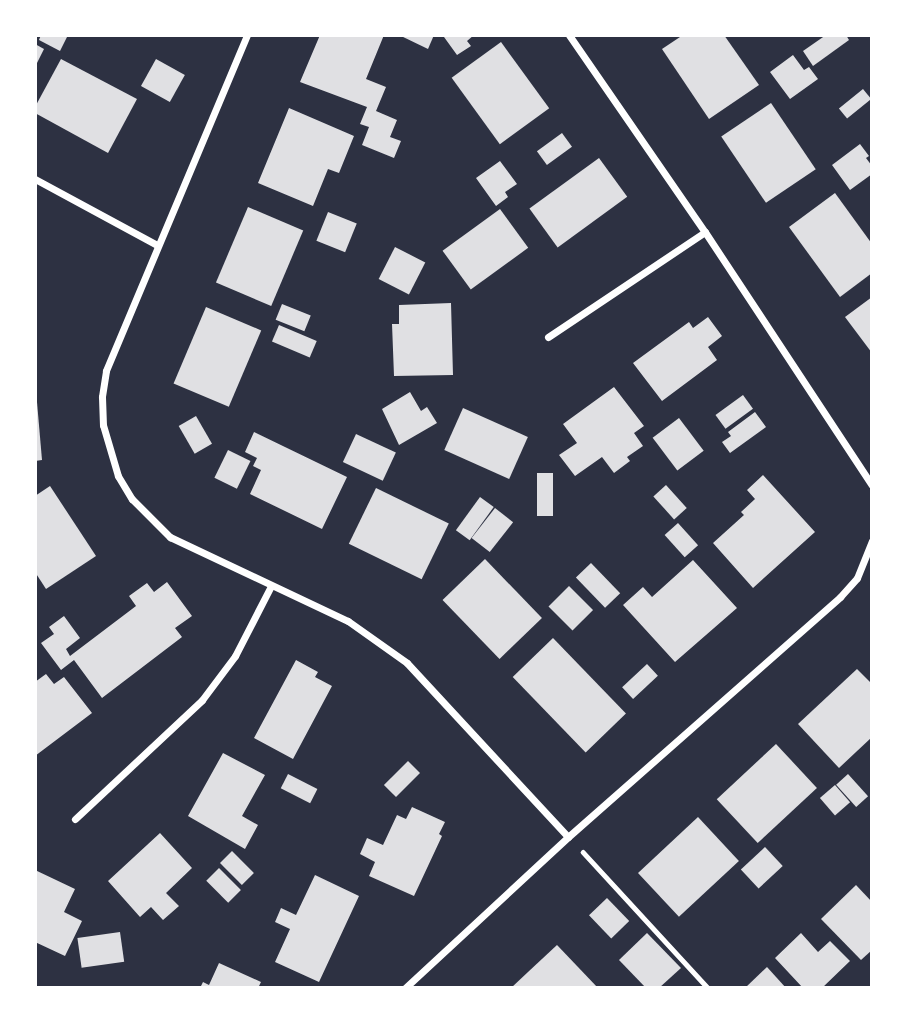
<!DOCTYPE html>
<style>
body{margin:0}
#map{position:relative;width:907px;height:1023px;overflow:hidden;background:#2d3142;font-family:"Golos Text",sans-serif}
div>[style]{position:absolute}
.building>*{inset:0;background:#e0e0e3;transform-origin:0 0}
.path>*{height:4.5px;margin:-2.25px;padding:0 2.25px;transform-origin:2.25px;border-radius:2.25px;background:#fff}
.minor>*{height:7px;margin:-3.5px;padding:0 3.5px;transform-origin:3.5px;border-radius:3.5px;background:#fff}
span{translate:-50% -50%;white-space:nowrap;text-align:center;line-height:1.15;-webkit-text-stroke:7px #fff;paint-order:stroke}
.frame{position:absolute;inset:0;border:37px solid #fff;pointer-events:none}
</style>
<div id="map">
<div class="building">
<div style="clip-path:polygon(41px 35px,68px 35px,60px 51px,39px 40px)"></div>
<div style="clip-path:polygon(320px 35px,384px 35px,366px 79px,386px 87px,376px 111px,397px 120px,390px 137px,401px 141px,394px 158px,362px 145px,369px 127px,360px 124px,367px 107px,300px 82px)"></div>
<div style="clip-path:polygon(399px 35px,434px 35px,428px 49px)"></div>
<div style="clip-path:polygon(447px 35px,474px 35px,467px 41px,471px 46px,457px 55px,444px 37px)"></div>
<div style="clip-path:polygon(683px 35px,724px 35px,759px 85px,709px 119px,662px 49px)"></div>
<div style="clip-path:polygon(826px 35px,846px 35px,849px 40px,813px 66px,803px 51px)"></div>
<div style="left:501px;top:42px;width:82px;height:61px;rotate:54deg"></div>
<div style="clip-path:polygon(35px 44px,44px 49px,35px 67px)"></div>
<div style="clip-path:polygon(793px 55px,804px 70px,809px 67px,818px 79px,790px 99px,770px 72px)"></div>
<div style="clip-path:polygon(61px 59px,137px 99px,108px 153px,35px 113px,35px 107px)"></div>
<div style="left:156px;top:59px;width:33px;height:31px;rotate:29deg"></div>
<div style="left:863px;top:89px;width:13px;height:31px;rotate:51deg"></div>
<div style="left:771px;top:103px;width:80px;height:60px;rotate:56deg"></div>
<div style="clip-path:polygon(289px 108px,354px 136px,339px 173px,328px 169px,313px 206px,258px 183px)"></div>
<div style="left:562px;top:133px;width:17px;height:31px;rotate:54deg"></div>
<div style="clip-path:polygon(860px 144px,869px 156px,866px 158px,872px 166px,872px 174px,850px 190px,832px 165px)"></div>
<div style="left:599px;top:158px;width:48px;height:86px;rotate:54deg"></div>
<div style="clip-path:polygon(500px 161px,517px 184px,505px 192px,508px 197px,496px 206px,476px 178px)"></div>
<div style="clip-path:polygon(835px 193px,872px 244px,872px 273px,840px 297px,789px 227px)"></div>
<div style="left:248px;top:207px;width:60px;height:82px;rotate:23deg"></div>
<div style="left:500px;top:209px;width:48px;height:71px;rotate:54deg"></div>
<div style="left:328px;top:212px;width:31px;height:31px;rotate:22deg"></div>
<div style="left:395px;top:247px;width:34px;height:36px;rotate:27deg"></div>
<div style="clip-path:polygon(872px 297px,872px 353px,845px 317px)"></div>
<div style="clip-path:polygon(451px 303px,453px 375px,394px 376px,392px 324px,399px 324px,399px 305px)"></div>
<div style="left:282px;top:304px;width:31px;height:17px;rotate:22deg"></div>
<div style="left:206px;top:307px;width:60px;height:83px;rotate:23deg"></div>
<div style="clip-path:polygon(708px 317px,722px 336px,708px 347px,717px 360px,662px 401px,633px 363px,689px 322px,693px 328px)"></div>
<div style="left:279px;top:325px;width:41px;height:18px;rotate:23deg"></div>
<div style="clip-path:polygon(35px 379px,42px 460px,35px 461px)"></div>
<div style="clip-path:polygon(614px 387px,644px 426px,634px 433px,643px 446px,627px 457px,630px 461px,614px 473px,602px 457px,575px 476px,559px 455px,577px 443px,563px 424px)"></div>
<div style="clip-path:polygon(410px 392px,421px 411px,427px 407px,437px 423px,399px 445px,382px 409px)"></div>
<div style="left:743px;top:395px;width:17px;height:34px;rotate:54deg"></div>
<div style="left:463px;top:408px;width:71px;height:46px;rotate:24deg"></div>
<div style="clip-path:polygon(755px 412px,766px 427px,730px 453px,722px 442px,731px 436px,728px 432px)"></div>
<div style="left:196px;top:416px;width:32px;height:20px;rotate:60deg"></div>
<div style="left:679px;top:418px;width:41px;height:33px;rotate:53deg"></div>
<div style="clip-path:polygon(254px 432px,347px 477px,322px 529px,250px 494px,261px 470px,253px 466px,257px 458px,245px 452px)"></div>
<div style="left:356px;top:434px;width:44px;height:31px;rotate:25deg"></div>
<div style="left:228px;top:450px;width:25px;height:31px;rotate:26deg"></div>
<div style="left:537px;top:473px;width:16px;height:43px"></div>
<div style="clip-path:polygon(763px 475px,815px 532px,753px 588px,713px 543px,744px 515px,741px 512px,755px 499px,747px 490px)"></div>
<div style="left:666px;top:485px;width:31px;height:17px;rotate:48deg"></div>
<div style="clip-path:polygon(50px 486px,96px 556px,46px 589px,35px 572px,35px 496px)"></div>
<div style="left:376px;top:488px;width:81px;height:62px;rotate:26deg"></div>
<div style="left:480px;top:497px;width:17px;height:41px;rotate:36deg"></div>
<div style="left:495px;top:508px;width:23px;height:38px;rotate:38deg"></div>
<div style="left:678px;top:523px;width:30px;height:18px;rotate:48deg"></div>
<div style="left:485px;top:559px;width:82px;height:59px;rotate:46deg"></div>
<div style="clip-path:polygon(693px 560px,737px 608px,675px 662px,623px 605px,643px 587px,652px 597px)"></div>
<div style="left:591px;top:563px;width:42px;height:21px;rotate:46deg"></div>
<div style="clip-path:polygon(167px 582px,192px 616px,175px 628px,182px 637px,102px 698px,74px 660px,61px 670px,41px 643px,54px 634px,49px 627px,64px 616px,80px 638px,66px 649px,70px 656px,136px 606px,129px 596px,147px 583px,154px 592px)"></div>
<div style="left:569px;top:586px;width:34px;height:29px;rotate:45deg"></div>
<div style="left:553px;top:638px;width:105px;height:56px;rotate:46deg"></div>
<div style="clip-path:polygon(296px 660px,318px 672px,315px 677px,332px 686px,293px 759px,254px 738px)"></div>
<div style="left:647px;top:664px;width:16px;height:34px;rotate:47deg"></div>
<div style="clip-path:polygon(857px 669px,872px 684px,872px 737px,839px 768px,798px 724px)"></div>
<div style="clip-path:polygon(46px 674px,54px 684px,64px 677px,92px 713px,35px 756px,35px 682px)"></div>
<div style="left:776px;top:744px;width:60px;height:81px;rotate:47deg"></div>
<div style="clip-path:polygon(223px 753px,265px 775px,242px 816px,258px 825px,245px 849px,188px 816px)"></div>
<div style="left:408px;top:761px;width:17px;height:34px;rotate:45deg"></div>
<div style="left:288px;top:774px;width:33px;height:16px;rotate:27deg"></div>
<div style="left:848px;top:774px;width:30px;height:16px;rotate:48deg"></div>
<div style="left:835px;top:785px;width:23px;height:20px;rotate:49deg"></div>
<div style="clip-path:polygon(412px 807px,445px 822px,439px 834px,442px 836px,414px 896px,369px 876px,375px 862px,360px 854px,367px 838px,383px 845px,397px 815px,406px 819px)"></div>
<div style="left:698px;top:817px;width:60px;height:82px;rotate:47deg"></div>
<div style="clip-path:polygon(160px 833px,192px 868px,166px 893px,179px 906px,163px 920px,151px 907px,140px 917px,108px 881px)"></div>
<div style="left:765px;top:847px;width:26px;height:33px;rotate:47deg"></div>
<div style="left:232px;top:851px;width:31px;height:17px;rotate:45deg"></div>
<div style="left:219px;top:868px;width:31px;height:18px;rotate:45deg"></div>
<div style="clip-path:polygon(35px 870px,75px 889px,64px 912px,82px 921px,65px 956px,35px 942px)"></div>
<div style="clip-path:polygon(315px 875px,359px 896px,319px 982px,275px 962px,290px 929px,275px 922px,281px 908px,296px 915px)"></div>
<div style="clip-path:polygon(856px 885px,872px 902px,872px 950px,861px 960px,821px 919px)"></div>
<div style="left:607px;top:898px;width:32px;height:25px;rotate:46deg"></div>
<div style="left:120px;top:932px;width:30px;height:43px;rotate:82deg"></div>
<div style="clip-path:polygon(647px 933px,681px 968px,659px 988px,646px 988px,619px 960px)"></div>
<div style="clip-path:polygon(801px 933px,818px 952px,830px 941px,850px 961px,822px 988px,803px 988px,775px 958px)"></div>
<div style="clip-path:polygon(557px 945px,598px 988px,511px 988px,528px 972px)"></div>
<div style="clip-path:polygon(219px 963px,261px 982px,258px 988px,200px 988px,203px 982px,209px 985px)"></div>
<div style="clip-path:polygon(767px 967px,786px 988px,745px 988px)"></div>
</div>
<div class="path">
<div style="left:583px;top:852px;width:185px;rotate:47.4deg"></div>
</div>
<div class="minor">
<div style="left:247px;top:35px;width:364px;rotate:112.8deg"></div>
<div style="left:106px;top:371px;width:26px;rotate:99deg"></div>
<div style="left:102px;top:397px;width:28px;rotate:88deg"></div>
<div style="left:103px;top:425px;width:53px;rotate:73.6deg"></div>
<div style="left:118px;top:476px;width:27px;rotate:59deg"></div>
<div style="left:132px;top:499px;width:54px;rotate:45deg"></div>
<div style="left:170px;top:537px;width:197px;rotate:25.3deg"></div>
<div style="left:348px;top:621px;width:72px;rotate:35.4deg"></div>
<div style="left:407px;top:663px;width:237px;rotate:47.2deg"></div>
<div style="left:569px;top:35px;width:239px;rotate:55.4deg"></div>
<div style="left:705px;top:232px;width:303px;rotate:56.6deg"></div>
<div style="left:35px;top:179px;width:139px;rotate:28.4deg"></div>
<div style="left:548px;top:337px;width:189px;rotate:-33.8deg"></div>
<div style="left:75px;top:819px;width:174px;rotate:-43.1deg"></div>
<div style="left:202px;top:700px;width:55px;rotate:-53.1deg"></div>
<div style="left:235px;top:656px;width:79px;rotate:-62.8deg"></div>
<div style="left:405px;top:988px;width:222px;rotate:-42.8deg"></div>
<div style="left:568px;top:837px;width:363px;rotate:-41.4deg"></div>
<div style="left:840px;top:597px;width:25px;rotate:-48deg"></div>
<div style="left:857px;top:578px;width:40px;rotate:-68deg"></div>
</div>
<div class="frame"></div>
</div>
